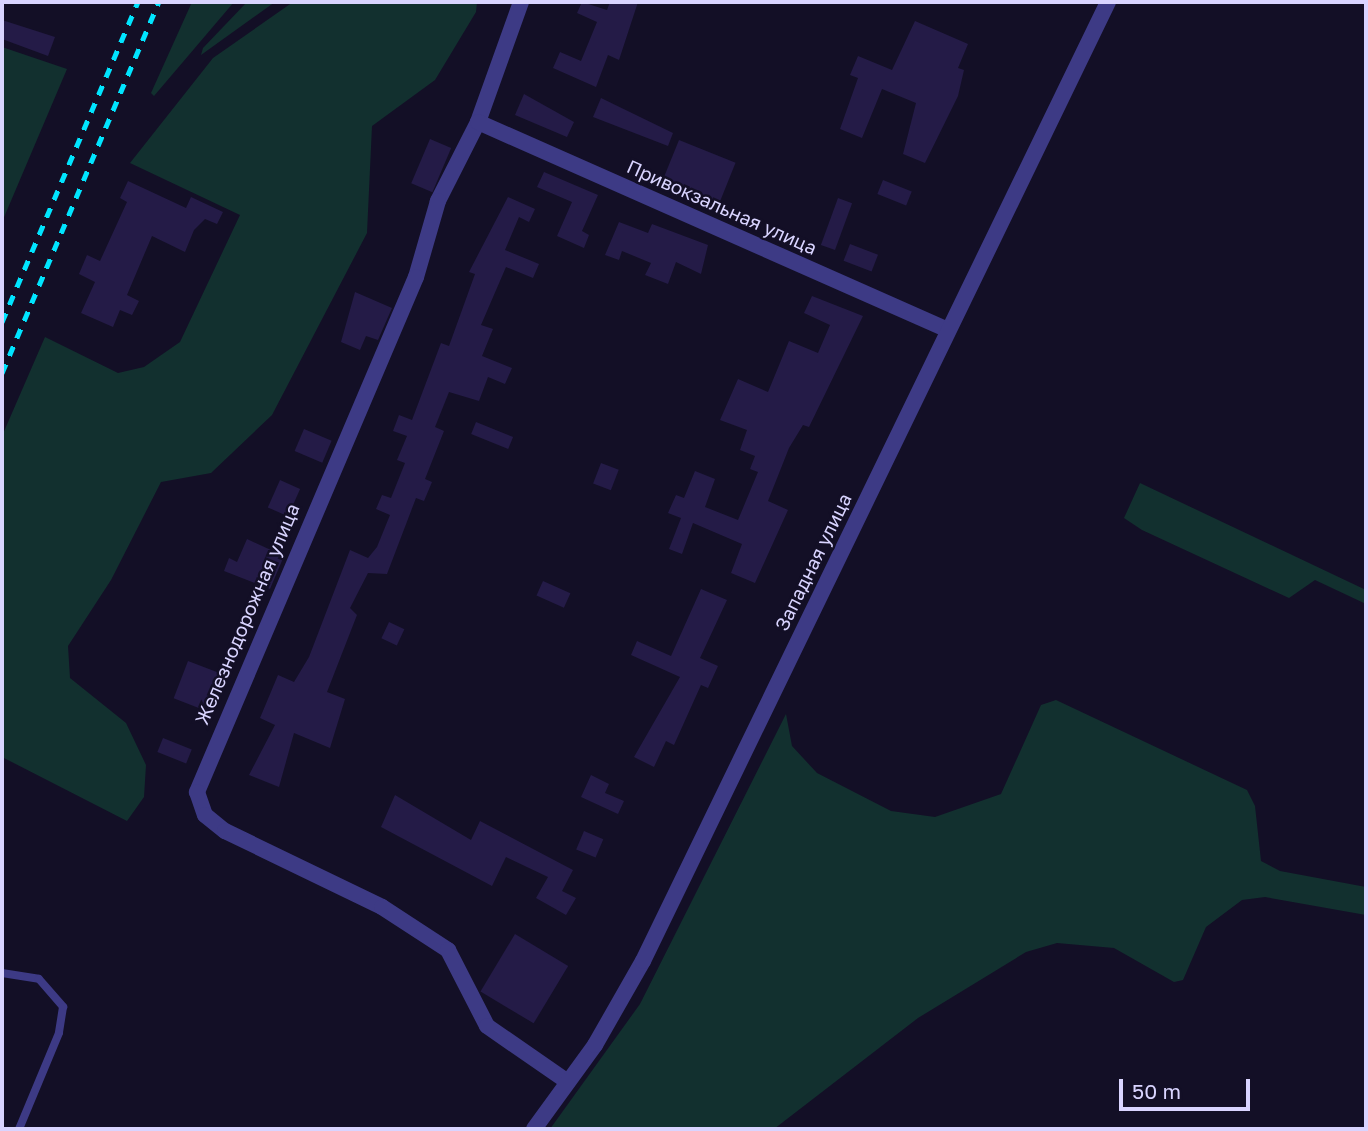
<!DOCTYPE html>
<meta charset="utf-8">
<style>
body{margin:0}
#map{position:relative;width:1368px;height:1131px;overflow:hidden;background:#130f26;font-family:"Golos Text",sans-serif}
div>[style]{position:absolute}
.green>*{inset:0;background:#12302f}
.building>*{inset:0;background:#241b47;transform-origin:0 0}
.service>*{height:8px;margin:-4px;padding:0 4px;transform-origin:4px;border-radius:4px;background:#3d3a85}
.minor>*{height:16px;margin:-8px;padding:0 8px;transform-origin:8px;border-radius:8px;background:#3d3a85}
.rail>*{height:5px;margin-top:-2.5px;transform-origin:0;background:repeating-linear-gradient(90deg,#00e5ff 0 10px,transparent 0 19px)}
span{translate:-50% -50%;white-space:nowrap;text-align:center;line-height:1.15;-webkit-text-stroke:5px #130f26;paint-order:stroke}
.street-label{font-size:19px;color:#d9d4ff}
.frame{position:absolute;inset:0;border:4px solid #d9d4ff;pointer-events:none}
.scale{position:absolute;left:1119px;top:1079px;width:131px;height:32px;box-sizing:border-box;border:4px solid #d9d4ff;border-top:0;padding-left:9px;font-size:21px;line-height:24px;white-space:nowrap;color:#d9d4ff;-webkit-text-stroke:5px #130f26;paint-order:stroke}
</style>
<div id="map">
<div class="green">
<div style="clip-path:polygon(192px 2px,234px 2px,154px 96px,151px 93px)"></div>
<div style="clip-path:polygon(247px 2px,275px 2px,201px 55px,203px 48px)"></div>
<div style="clip-path:polygon(293px 2px,477px 2px,476px 12px,435px 80px,372px 126px,367px 233px,272px 415px,211px 473px,161px 482px,111px 580px,68px 646px,70px 678px,126px 723px,146px 765px,144px 797px,127px 821px,2px 757px,2px 436px,45px 337px,118px 373px,144px 367px,180px 342px,240px 215px,130px 163px,213px 58px)"></div>
<div style="clip-path:polygon(2px 47px,67px 69px,2px 222px)"></div>
<div style="clip-path:polygon(1140px 483px,1366px 590px,1366px 604px,1315px 580px,1289px 598px,1142px 530px,1124px 518px)"></div>
<div style="clip-path:polygon(1056px 700px,1247px 790px,1255px 806px,1261px 861px,1280px 871px,1366px 887px,1366px 915px,1265px 897px,1242px 900px,1206px 927px,1183px 980px,1174px 982px,1114px 948px,1057px 943px,1026px 952px,918px 1018px,774px 1129px,550px 1129px,640px 1004px,786px 714px,792px 746px,817px 773px,891px 811px,935px 817px,1001px 794px,1041px 705px)"></div>
</div>
<div class="building">
<div style="clip-path:polygon(582px 2px,607px 10px,610px 2px,638px 2px,619px 60px,608px 55px,596px 87px,553px 68px,560px 52px,581px 61px,597px 22px,577px 13px)"></div>
<div style="clip-path:polygon(2px 20px,55px 37px,48px 56px,2px 39px)"></div>
<div style="clip-path:polygon(915px 21px,968px 44px,958px 68px,964px 70px,958px 96px,925px 163px,903px 154px,916px 103px,882px 89px,862px 138px,840px 129px,858px 78px,850px 75px,858px 56px,892px 70px)"></div>
<div style="clip-path:polygon(524px 94px,574px 122px,567px 137px,515px 115px)"></div>
<div style="clip-path:polygon(601px 98px,673px 133px,668px 146px,593px 117px)"></div>
<div style="left:430px;top:139px;width:23px;height:48px;rotate:23deg"></div>
<div style="left:679px;top:140px;width:61px;height:43px;rotate:22deg"></div>
<div style="clip-path:polygon(544px 172px,598px 195px,582px 231px,589px 235px,584px 248px,557px 236px,572px 202px,537px 187px)"></div>
<div style="left:883px;top:180px;width:31px;height:15px;rotate:22deg"></div>
<div style="clip-path:polygon(128px 181px,186px 208px,191px 197px,223px 212px,217px 224px,205px 219px,194px 230px,185px 252px,152px 236px,127px 295px,139px 301px,132px 315px,120px 310px,113px 327px,81px 313px,95px 282px,79px 274px,87px 255px,100px 261px,127px 202px,120px 198px)"></div>
<div style="clip-path:polygon(508px 197px,535px 209px,529px 222px,519px 217px,505px 250px,539px 264px,533px 278px,506px 267px,481px 325px,493px 329px,482px 356px,512px 368px,505px 384px,488px 377px,479px 401px,449px 392px,435px 427px,444px 431px,425px 479px,432px 482px,424px 501px,416px 498px,387px 574px,368px 573px,350px 608px,357px 615px,327px 692px,345px 699px,330px 748px,294px 733px,279px 787px,249px 775px,275px 725px,260px 718px,278px 675px,294px 682px,309px 657px,350px 550px,368px 558px,377px 547px,390px 515px,376px 509px,382px 495px,391px 498px,405px 463px,397px 460px,407px 436px,393px 431px,399px 415px,412px 420px,441px 343px,449px 346px,475px 274px,469px 272px)"></div>
<div style="left:838px;top:198px;width:15px;height:50px;rotate:20deg"></div>
<div style="clip-path:polygon(619px 222px,648px 233px,652px 224px,708px 245px,701px 274px,676px 262px,668px 284px,645px 275px,651px 263px,622px 251px,619px 260px,605px 255px)"></div>
<div style="left:850px;top:244px;width:30px;height:18px;rotate:21deg"></div>
<div style="clip-path:polygon(355px 292px,392px 308px,378px 340px,366px 336px,360px 350px,341px 342px)"></div>
<div style="clip-path:polygon(812px 296px,863px 316px,809px 427px,803px 425px,789px 448px,768px 501px,788px 510px,755px 583px,731px 573px,742px 544px,693px 523px,682px 554px,669px 549px,681px 518px,668px 513px,676px 495px,684px 498px,695px 471px,715px 479px,705px 507px,738px 520px,758px 472px,750px 469px,755px 456px,740px 450px,747px 430px,720px 420px,738px 379px,768px 392px,789px 341px,818px 353px,830px 325px,804px 313px)"></div>
<div style="left:476px;top:422px;width:40px;height:13px;rotate:22deg"></div>
<div style="left:304px;top:429px;width:30px;height:24px;rotate:23deg"></div>
<div style="left:601px;top:463px;width:19px;height:22px;rotate:21deg"></div>
<div style="left:280px;top:480px;width:22px;height:30px;rotate:24deg"></div>
<div style="clip-path:polygon(247px 539px,284px 556px,270px 589px,224px 571px,229px 558px,237px 562px)"></div>
<div style="left:543px;top:581px;width:30px;height:16px;rotate:24deg"></div>
<div style="clip-path:polygon(701px 589px,727px 600px,700px 658px,718px 666px,708px 688px,701px 685px,674px 745px,666px 741px,654px 767px,634px 757px,680px 677px,631px 655px,637px 641px,671px 656px)"></div>
<div style="left:389px;top:622px;width:17px;height:18px;rotate:25deg"></div>
<div style="left:188px;top:661px;width:33px;height:40px;rotate:21deg"></div>
<div style="left:163px;top:738px;width:31px;height:15px;rotate:22deg"></div>
<div style="clip-path:polygon(591px 775px,609px 784px,605px 793px,624px 801px,618px 814px,581px 797px)"></div>
<div style="clip-path:polygon(395px 795px,471px 840px,480px 821px,573px 870px,562px 891px,576px 898px,566px 915px,536px 898px,548px 877px,506px 857px,492px 886px,381px 827px)"></div>
<div style="left:584px;top:831px;width:21px;height:20px;rotate:23deg"></div>
<div style="left:515px;top:934px;width:62px;height:67px;rotate:31deg"></div>
</div>
<div class="service">
<div style="left:2px;top:973px;width:37px;rotate:9deg"></div>
<div style="left:39px;top:979px;width:37px;rotate:49deg"></div>
<div style="left:63px;top:1007px;width:26px;rotate:99deg"></div>
<div style="left:59px;top:1033px;width:104px;rotate:112.6deg"></div>
</div>
<div class="minor">
<div style="left:521px;top:2px;width:127px;rotate:109.7deg"></div>
<div style="left:478px;top:122px;width:89px;rotate:116.9deg"></div>
<div style="left:438px;top:201px;width:79px;rotate:106.1deg"></div>
<div style="left:416px;top:277px;width:560px;rotate:113.04deg"></div>
<div style="left:197px;top:792px;width:24px;rotate:71deg"></div>
<div style="left:205px;top:815px;width:26px;rotate:39deg"></div>
<div style="left:225px;top:831px;width:174px;rotate:25.8deg"></div>
<div style="left:382px;top:907px;width:79px;rotate:33.1deg"></div>
<div style="left:448px;top:950px;width:85px;rotate:62.8deg"></div>
<div style="left:487px;top:1026px;width:98px;rotate:34.7deg"></div>
<div style="left:478px;top:122px;width:514px;rotate:23.87deg"></div>
<div style="left:534px;top:1129px;width:104px;rotate:-54deg"></div>
<div style="left:595px;top:1045px;width:97px;rotate:-60.3deg"></div>
<div style="left:643px;top:961px;width:1066px;rotate:-64.13deg"></div>
</div>
<div class="rail">
<div style="left:2px;top:322px;width:348px;rotate:-67deg"></div>
<div style="left:2px;top:373px;width:403px;rotate:-67.1deg"></div>
</div>
<div class="street-label">
<span style="left:722px;top:207px;rotate:24deg">Привокзальная улица</span>
<span style="left:813px;top:562px;rotate:-64deg">Западная улица</span>
<span style="left:247px;top:614px;rotate:-67deg">Железнодорожная улица</span>
</div>
<div class="frame"></div>
<div class="scale">50 m</div>
</div>
